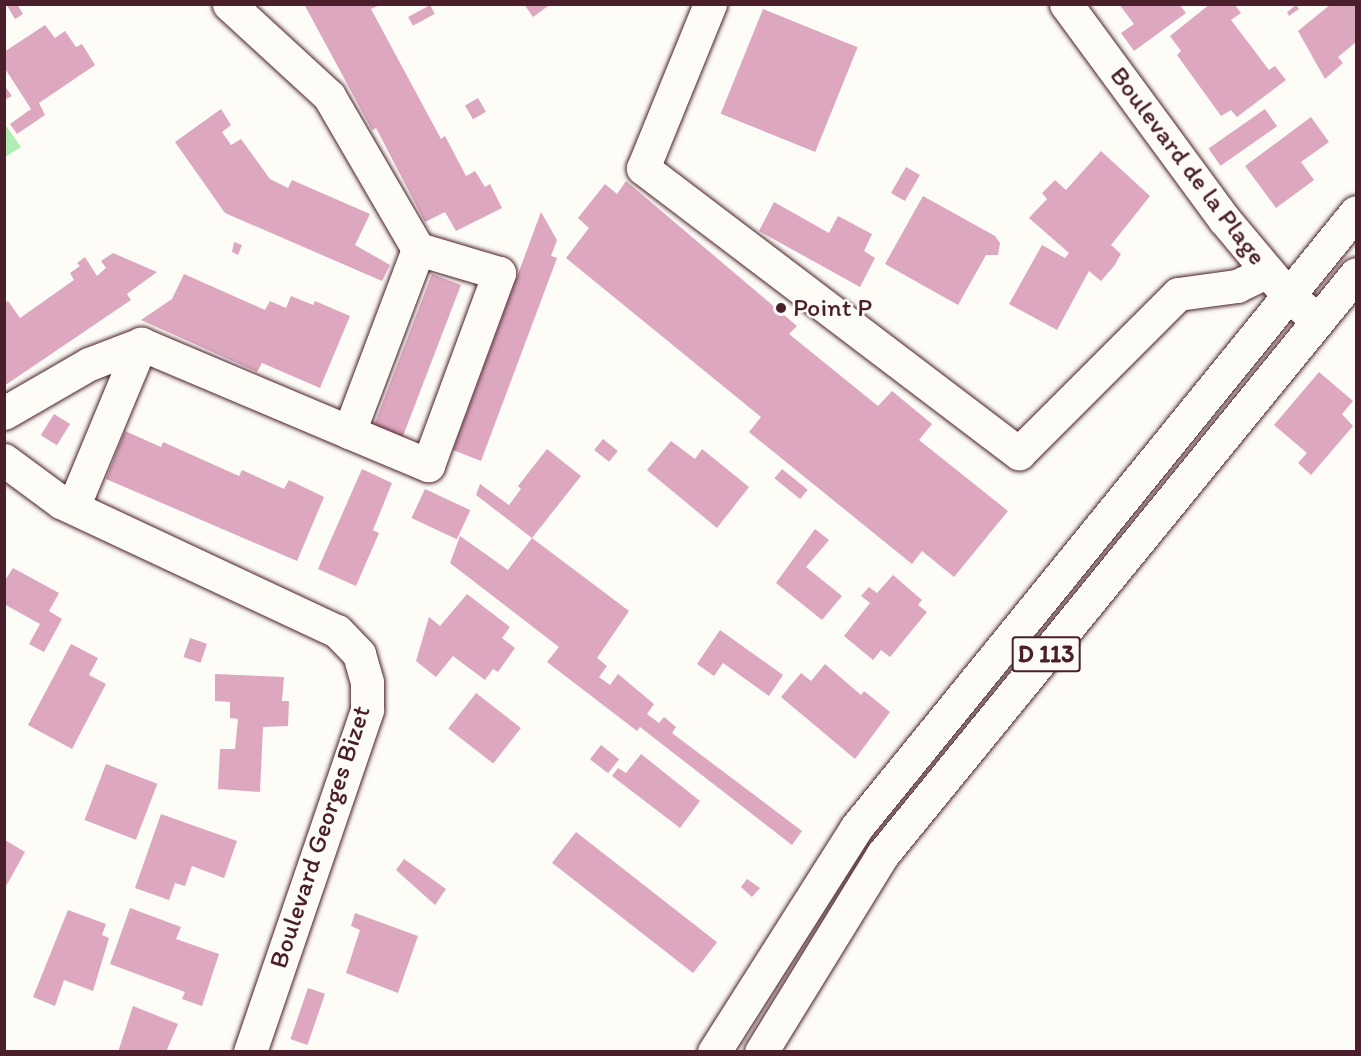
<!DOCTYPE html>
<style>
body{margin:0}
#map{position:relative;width:1361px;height:1056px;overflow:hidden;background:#fdfcf7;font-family:Itim,sans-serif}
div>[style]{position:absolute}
.green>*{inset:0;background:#b1edb3}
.building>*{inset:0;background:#dda7bf;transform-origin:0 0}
.roads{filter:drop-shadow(0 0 2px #4a1f2b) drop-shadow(0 0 2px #4a1f2b)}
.minor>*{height:33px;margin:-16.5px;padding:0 16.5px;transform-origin:16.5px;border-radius:16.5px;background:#fdfcf7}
.major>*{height:33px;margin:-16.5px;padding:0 16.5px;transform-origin:16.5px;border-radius:16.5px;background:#fdfcf7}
.dots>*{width:16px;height:16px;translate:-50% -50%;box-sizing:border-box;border:3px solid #fdfcf7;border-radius:50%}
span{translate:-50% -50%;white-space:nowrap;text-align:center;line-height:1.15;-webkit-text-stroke:5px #fdfcf7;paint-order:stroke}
.shield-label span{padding:2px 4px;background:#fdfcf7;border:2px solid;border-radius:4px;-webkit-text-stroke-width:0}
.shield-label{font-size:24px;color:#4a1f2b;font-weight:700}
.street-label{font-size:26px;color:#4a1f2b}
.poi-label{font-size:26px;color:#4a1f2b}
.left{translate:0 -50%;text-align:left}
.frame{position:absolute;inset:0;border:6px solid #4a1f2b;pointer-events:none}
</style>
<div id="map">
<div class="green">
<div style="clip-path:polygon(4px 123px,21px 147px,5px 157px,4px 157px)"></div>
</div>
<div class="building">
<div style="clip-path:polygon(6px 4px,17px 4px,23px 14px,15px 19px)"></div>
<div style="clip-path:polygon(304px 4px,382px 4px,371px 9px,441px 139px,445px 136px,466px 176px,475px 171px,485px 187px,490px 184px,502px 208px,456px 231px,445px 212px,425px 222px,376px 128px,372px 130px)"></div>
<div style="clip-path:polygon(524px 4px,551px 4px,533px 17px)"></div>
<div style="clip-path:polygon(1119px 4px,1179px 4px,1186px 13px,1134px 51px,1121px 33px,1134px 24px)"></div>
<div style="clip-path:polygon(1210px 4px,1234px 4px,1241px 13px,1231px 20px,1269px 70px,1275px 66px,1286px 80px,1237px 117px,1231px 110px,1221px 116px,1177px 55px,1181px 51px,1170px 36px)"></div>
<div style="clip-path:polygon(1331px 4px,1356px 4px,1356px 42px,1338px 57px,1343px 63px,1325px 79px,1298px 31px)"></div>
<div style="left:430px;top:5px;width:10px;height:25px;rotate:61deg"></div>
<div style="clip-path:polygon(1296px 5px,1299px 9px,1289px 16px,1287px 12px)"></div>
<div style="left:763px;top:9px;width:102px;height:113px;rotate:22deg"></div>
<div style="clip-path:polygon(45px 25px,55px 38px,65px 31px,76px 47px,82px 44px,95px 65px,39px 103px,45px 115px,17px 134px,10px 124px,31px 109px,4px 67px,4px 52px)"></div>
<div style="clip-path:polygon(4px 85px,12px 96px,4px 100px)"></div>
<div style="left:478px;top:98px;width:16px;height:15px;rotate:60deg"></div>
<div style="clip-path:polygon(221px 109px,231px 125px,222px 132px,231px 145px,241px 139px,270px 179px,288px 188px,292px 180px,370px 214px,355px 245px,390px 265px,382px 281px,225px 213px,175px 142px)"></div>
<div style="left:1265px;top:109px;width:21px;height:69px;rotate:55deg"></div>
<div style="clip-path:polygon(1311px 117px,1329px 142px,1301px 162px,1314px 180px,1276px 208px,1245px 166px)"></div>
<div style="clip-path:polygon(1101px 151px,1150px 196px,1111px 245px,1121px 254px,1114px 266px,1101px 281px,1089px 271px,1057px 330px,1009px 304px,1042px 245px,1065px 258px,1069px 253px,1029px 218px,1047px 199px,1042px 193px,1055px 180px,1066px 190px)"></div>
<div style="left:906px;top:167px;width:16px;height:30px;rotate:30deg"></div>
<div style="clip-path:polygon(626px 181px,797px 326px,789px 334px,878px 406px,892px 391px,932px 424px,919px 440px,1008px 511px,954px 577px,922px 551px,912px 564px,749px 432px,761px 417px,566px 258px,589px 228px,578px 218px,605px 184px,617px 194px)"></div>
<div style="clip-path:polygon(923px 196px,995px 236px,1000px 243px,998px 255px,986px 255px,958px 305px,885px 264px)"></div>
<div style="clip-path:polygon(774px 202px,829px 233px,838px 216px,872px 234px,864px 251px,875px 258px,860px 287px,759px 231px)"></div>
<div style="clip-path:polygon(541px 212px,557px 240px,551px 256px,557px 258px,481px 461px,453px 450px)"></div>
<div style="clip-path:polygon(234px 242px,242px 245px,238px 255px,232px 252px)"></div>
<div style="clip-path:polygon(113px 253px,157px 272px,127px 294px,131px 300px,4px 386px,4px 303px,8px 301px,20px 318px,74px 280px,70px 273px,80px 266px,77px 263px,85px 257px,97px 276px,106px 268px,101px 261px)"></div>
<div style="clip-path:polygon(184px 274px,265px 310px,270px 301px,286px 308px,291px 296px,313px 305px,315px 301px,350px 316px,320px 388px,262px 363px,257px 372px,141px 320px,172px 299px)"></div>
<div style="left:432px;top:274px;width:31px;height:163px;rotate:21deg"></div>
<div style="clip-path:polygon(1319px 372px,1353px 401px,1342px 414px,1353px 426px,1311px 475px,1298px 463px,1307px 453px,1274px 425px)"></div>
<div style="left:54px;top:414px;width:19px;height:25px;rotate:32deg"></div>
<div style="clip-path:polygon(125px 431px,161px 447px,163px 442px,239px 476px,242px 470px,284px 489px,289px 480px,324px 497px,297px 561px,106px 479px)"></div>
<div style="left:603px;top:439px;width:19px;height:14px;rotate:39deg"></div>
<div style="clip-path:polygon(671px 441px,695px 459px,702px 449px,749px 487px,717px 528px,647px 470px)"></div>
<div style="clip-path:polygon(547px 449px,581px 476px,532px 538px,629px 611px,597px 658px,607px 666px,599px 677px,610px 685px,618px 674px,654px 704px,647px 714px,659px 723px,664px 717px,676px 727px,672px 733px,802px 831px,792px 845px,640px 727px,637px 731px,547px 662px,559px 647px,450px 563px,460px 536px,508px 570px,532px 538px,476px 495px,480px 484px,509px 505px,521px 489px,518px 486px)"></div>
<div style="clip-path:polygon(362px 469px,392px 483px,373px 530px,379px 533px,356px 586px,318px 569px)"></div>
<div style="left:782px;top:469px;width:33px;height:12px;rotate:39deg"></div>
<div style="left:425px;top:489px;width:50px;height:32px;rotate:25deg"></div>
<div style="clip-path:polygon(815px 529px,829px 540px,806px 567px,842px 596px,822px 620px,776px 583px)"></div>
<div style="clip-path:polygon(13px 568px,59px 593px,49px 611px,62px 619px,44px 652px,29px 644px,40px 624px,4px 604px,4px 582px)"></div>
<div style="clip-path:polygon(893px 575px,922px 600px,918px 605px,927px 612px,890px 657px,881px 650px,873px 660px,844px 636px,870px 603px,861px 596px,869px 587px,877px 593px)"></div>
<div style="clip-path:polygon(467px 594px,510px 627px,502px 638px,515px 648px,498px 672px,493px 669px,485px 680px,453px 656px,436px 677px,416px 661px,429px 617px,440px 626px)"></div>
<div style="clip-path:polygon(720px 630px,783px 675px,769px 696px,723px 663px,714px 676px,697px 664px)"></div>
<div style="left:190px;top:638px;width:18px;height:20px;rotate:19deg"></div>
<div style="clip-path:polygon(71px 644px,98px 658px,89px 675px,106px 684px,72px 749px,28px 725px)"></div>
<div style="clip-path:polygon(825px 664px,861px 695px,864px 691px,890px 712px,855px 759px,781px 697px,801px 673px,811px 681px)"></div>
<div style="clip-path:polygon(215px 674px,284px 677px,282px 701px,289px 701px,288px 726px,263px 727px,260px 792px,218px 789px,220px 749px,235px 749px,238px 719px,230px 718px,230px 702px,215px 701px)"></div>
<div style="left:476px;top:693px;width:57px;height:45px;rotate:38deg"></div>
<div style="left:601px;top:745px;width:23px;height:18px;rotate:38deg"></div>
<div style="clip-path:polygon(641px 754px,700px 801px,680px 828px,612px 776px,618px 768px,626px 773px)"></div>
<div style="left:106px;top:764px;width:55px;height:60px;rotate:21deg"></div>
<div style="clip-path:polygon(161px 814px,237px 841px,224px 878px,192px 866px,185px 886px,175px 883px,169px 900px,135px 888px)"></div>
<div style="left:576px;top:832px;width:179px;height:39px;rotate:38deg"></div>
<div style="clip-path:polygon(5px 840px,25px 852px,5px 888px)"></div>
<div style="clip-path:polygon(404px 859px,446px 889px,435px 905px,396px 870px)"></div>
<div style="clip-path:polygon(747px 879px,760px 888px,752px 897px,741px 887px)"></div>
<div style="clip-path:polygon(130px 908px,181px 927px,176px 939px,219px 954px,202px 1006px,182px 999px,185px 992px,110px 964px)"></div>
<div style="clip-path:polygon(68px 910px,106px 924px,102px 935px,109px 938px,93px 991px,64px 980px,55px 1006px,33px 997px)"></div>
<div style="clip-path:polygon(355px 913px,418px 936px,398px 993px,346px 973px,360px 930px,351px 926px)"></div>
<div style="left:308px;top:988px;width:18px;height:54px;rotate:19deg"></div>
<div style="clip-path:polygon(133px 1006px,178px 1024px,166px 1052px,118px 1052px)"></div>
</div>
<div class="roads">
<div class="minor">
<div style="left:710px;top:4px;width:177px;rotate:112.2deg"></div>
<div style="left:643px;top:168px;width:472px;rotate:37.2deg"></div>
<div style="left:1019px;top:453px;width:225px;rotate:-45deg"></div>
<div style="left:1178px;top:294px;width:60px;rotate:-7.7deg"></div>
<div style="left:1237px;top:286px;width:34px;rotate:-26deg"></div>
<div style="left:1066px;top:4px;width:267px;rotate:53.7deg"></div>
<div style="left:1224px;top:219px;width:98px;rotate:50deg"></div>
<div style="left:1287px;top:294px;width:40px;rotate:41deg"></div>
<div style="left:4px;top:413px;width:98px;rotate:-30deg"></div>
<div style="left:89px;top:364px;width:56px;rotate:-21deg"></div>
<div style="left:141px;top:344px;width:226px;rotate:22.9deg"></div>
<div style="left:349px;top:432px;width:196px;rotate:-69.3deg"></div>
<div style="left:418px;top:249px;width:177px;rotate:-120.2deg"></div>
<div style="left:329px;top:96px;width:136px;rotate:-137.4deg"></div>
<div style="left:349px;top:432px;width:86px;rotate:22.7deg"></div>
<div style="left:428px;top:465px;width:205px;rotate:-69.7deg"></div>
<div style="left:499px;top:273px;width:84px;rotate:-163.5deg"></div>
<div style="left:4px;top:460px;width:71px;rotate:36.4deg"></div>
<div style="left:61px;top:502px;width:305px;rotate:25.1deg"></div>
<div style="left:337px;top:631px;width:32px;rotate:46deg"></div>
<div style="left:359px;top:654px;width:29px;rotate:74deg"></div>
<div style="left:367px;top:682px;width:28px;rotate:90deg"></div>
<div style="left:367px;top:710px;width:361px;rotate:108.9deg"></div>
<div style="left:73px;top:507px;width:177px;rotate:-67.4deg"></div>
</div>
<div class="major">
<div style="left:714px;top:1052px;width:265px;rotate:-57.6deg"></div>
<div style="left:856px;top:828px;width:793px;rotate:-50.93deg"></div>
<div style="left:761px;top:1052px;width:233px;rotate:-58.4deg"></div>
<div style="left:883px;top:854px;width:748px;rotate:-50.8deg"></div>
</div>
</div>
<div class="dots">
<div style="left:781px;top:308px;background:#4a1f2b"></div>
</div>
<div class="shield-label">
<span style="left:1046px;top:654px">D 113</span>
</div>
<div class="street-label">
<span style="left:1188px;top:166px;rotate:53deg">Boulevard de la Plage</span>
<span style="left:320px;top:837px;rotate:-72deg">Boulevard Georges Bizet</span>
</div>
<div class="poi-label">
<span class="left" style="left:793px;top:308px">Point P</span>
</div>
<div class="frame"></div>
</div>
